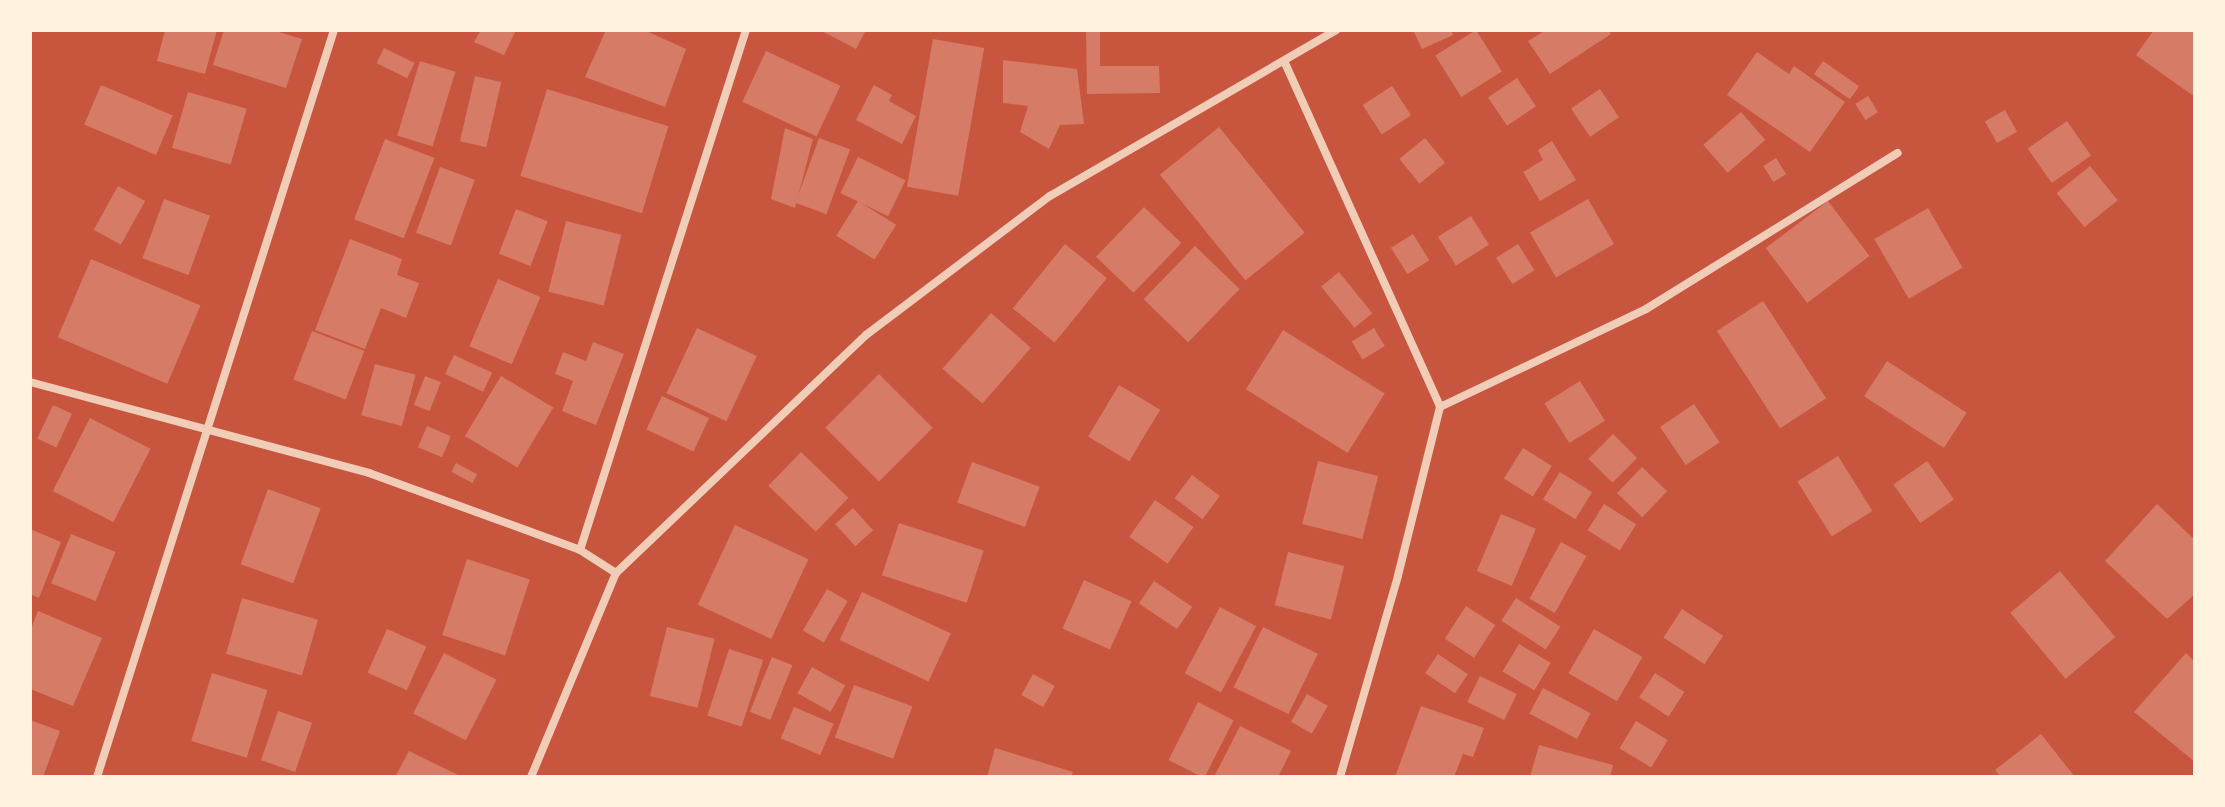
<!DOCTYPE html>
<style>
body{margin:0}
#map{position:relative;width:2225px;height:807px;overflow:hidden;background:#c8553d;font-family:"IBM Plex Sans",sans-serif}
div>[style]{position:absolute}
.building>*{inset:0;background:#d67c66;transform-origin:0 0}
.minor>*{height:8px;margin:-4px;padding:0 4px;transform-origin:4px;border-radius:4px;background:#f1ccb7}
span{translate:-50% -50%;white-space:nowrap;text-align:center;line-height:1.15;-webkit-text-stroke:6px #fff3e0;paint-order:stroke}
.frame{position:absolute;inset:0;border:32px solid #fff3e0;pointer-events:none}
</style>
<div id="map">
<div class="building">
<div style="clip-path:polygon(165px 30px,217px 30px,205px 74px,157px 61px)"></div>
<div style="clip-path:polygon(224px 30px,272px 30px,302px 39px,286px 88px,213px 65px)"></div>
<div style="clip-path:polygon(481px 30px,516px 30px,504px 55px,474px 42px)"></div>
<div style="clip-path:polygon(606px 30px,644px 30px,686px 49px,665px 107px,585px 77px)"></div>
<div style="clip-path:polygon(820px 30px,866px 30px,856px 49px)"></div>
<div style="clip-path:polygon(1086px 30px,1100px 30px,1100px 66px,1159px 66px,1160px 93px,1087px 94px)"></div>
<div style="clip-path:polygon(1413px 30px,1451px 30px,1453px 35px,1422px 49px)"></div>
<div style="left:1476px;top:30px;width:49px;height:48px;rotate:58deg"></div>
<div style="clip-path:polygon(1546px 30px,1609px 30px,1611px 34px,1550px 74px,1528px 41px)"></div>
<div style="clip-path:polygon(2154px 30px,2195px 30px,2195px 97px,2136px 55px)"></div>
<div style="left:933px;top:39px;width:52px;height:150px;rotate:10deg"></div>
<div style="left:384px;top:48px;width:34px;height:17px;rotate:26deg"></div>
<div style="left:766px;top:51px;width:82px;height:56px;rotate:25deg"></div>
<div style="clip-path:polygon(1757px 52px,1789px 74px,1794px 66px,1845px 102px,1810px 152px,1727px 95px)"></div>
<div style="clip-path:polygon(1003px 60px,1077px 69px,1084px 124px,1060px 125px,1049px 149px,1020px 132px,1028px 106px,1003px 103px)"></div>
<div style="left:420px;top:61px;width:37px;height:78px;rotate:17deg"></div>
<div style="left:1823px;top:61px;width:44px;height:16px;rotate:35deg"></div>
<div style="left:475px;top:76px;width:27px;height:67px;rotate:13deg"></div>
<div style="left:1517px;top:78px;width:34px;height:35px;rotate:56deg"></div>
<div style="left:101px;top:85px;width:78px;height:43px;rotate:23deg"></div>
<div style="clip-path:polygon(874px 85px,892px 95px,889px 101px,916px 116px,902px 144px,856px 120px)"></div>
<div style="left:1392px;top:86px;width:35px;height:35px;rotate:57deg"></div>
<div style="left:547px;top:89px;width:127px;height:91px;rotate:17deg"></div>
<div style="left:1600px;top:89px;width:34px;height:35px;rotate:56deg"></div>
<div style="left:188px;top:92px;width:61px;height:58px;rotate:16deg"></div>
<div style="left:1868px;top:96px;width:19px;height:15px;rotate:58deg"></div>
<div style="left:2005px;top:110px;width:25px;height:23px;rotate:61deg"></div>
<div style="left:1741px;top:112px;width:37px;height:50px;rotate:49deg"></div>
<div style="left:2067px;top:121px;width:42px;height:48px;rotate:55deg"></div>
<div style="left:1219px;top:127px;width:136px;height:76px;rotate:51deg"></div>
<div style="clip-path:polygon(785px 128px,813px 139px,795px 208px,771px 199px)"></div>
<div style="left:819px;top:138px;width:33px;height:69px;rotate:20deg"></div>
<div style="left:1425px;top:138px;width:32px;height:33px;rotate:51deg"></div>
<div style="left:385px;top:139px;width:53px;height:86px;rotate:21deg"></div>
<div style="clip-path:polygon(1552px 141px,1576px 180px,1540px 201px,1523px 172px,1543px 160px,1538px 150px)"></div>
<div style="left:858px;top:157px;width:53px;height:40px;rotate:26deg"></div>
<div style="left:1776px;top:158px;width:19px;height:15px;rotate:58deg"></div>
<div style="left:2090px;top:166px;width:44px;height:43px;rotate:51deg"></div>
<div style="left:440px;top:167px;width:37px;height:70px;rotate:20deg"></div>
<div style="left:118px;top:186px;width:31px;height:50px;rotate:29deg"></div>
<div style="left:164px;top:199px;width:49px;height:63px;rotate:20deg"></div>
<div style="left:1588px;top:199px;width:52px;height:67px;rotate:60deg"></div>
<div style="left:858px;top:201px;width:45px;height:41px;rotate:32deg"></div>
<div style="left:1828px;top:201px;width:69px;height:78px;rotate:53deg"></div>
<div style="left:1144px;top:207px;width:52px;height:69px;rotate:44deg"></div>
<div style="left:1928px;top:208px;width:69px;height:62px;rotate:60deg"></div>
<div style="left:516px;top:209px;width:34px;height:48px;rotate:21deg"></div>
<div style="left:1471px;top:216px;width:34px;height:39px;rotate:58deg"></div>
<div style="left:566px;top:221px;width:57px;height:73px;rotate:14deg"></div>
<div style="left:1413px;top:234px;width:31px;height:26px;rotate:58deg"></div>
<div style="clip-path:polygon(350px 239px,402px 259px,397px 275px,419px 283px,406px 318px,381px 308px,365px 349px,315px 330px)"></div>
<div style="left:1065px;top:244px;width:54px;height:83px;rotate:39deg"></div>
<div style="left:1518px;top:244px;width:31px;height:26px;rotate:58deg"></div>
<div style="left:1195px;top:246px;width:62px;height:74px;rotate:44deg"></div>
<div style="left:91px;top:259px;width:119px;height:85px;rotate:23deg"></div>
<div style="left:1339px;top:272px;width:53px;height:23px;rotate:51deg"></div>
<div style="left:498px;top:279px;width:46px;height:73px;rotate:23deg"></div>
<div style="left:1763px;top:301px;width:116px;height:55px;rotate:57deg"></div>
<div style="left:991px;top:313px;width:53px;height:74px;rotate:41deg"></div>
<div style="left:697px;top:328px;width:66px;height:72px;rotate:25deg"></div>
<div style="left:1374px;top:328px;width:21px;height:26px;rotate:59deg"></div>
<div style="left:1283px;top:330px;width:120px;height:70px;rotate:32deg"></div>
<div style="left:312px;top:331px;width:56px;height:52px;rotate:21deg"></div>
<div style="clip-path:polygon(593px 342px,624px 354px,596px 425px,562px 411px,573px 381px,555px 374px,563px 352px,586px 361px)"></div>
<div style="left:454px;top:355px;width:42px;height:21px;rotate:25deg"></div>
<div style="left:1887px;top:361px;width:95px;height:42px;rotate:33deg"></div>
<div style="left:375px;top:364px;width:42px;height:53px;rotate:15deg"></div>
<div style="left:879px;top:374px;width:76px;height:76px;rotate:45deg"></div>
<div style="left:425px;top:376px;width:17px;height:31px;rotate:21deg"></div>
<div style="left:501px;top:376px;width:61px;height:70px;rotate:31deg"></div>
<div style="left:1580px;top:381px;width:47px;height:42px;rotate:58deg"></div>
<div style="left:1119px;top:385px;width:48px;height:60px;rotate:31deg"></div>
<div style="left:662px;top:396px;width:52px;height:37px;rotate:25deg"></div>
<div style="left:1694px;top:404px;width:46px;height:41px;rotate:56deg"></div>
<div style="left:53px;top:405px;width:21px;height:37px;rotate:25deg"></div>
<div style="left:90px;top:418px;width:68px;height:82px;rotate:27deg"></div>
<div style="left:427px;top:426px;width:26px;height:23px;rotate:23deg"></div>
<div style="left:1613px;top:434px;width:34px;height:35px;rotate:45deg"></div>
<div style="left:1523px;top:448px;width:34px;height:36px;rotate:32deg"></div>
<div style="left:801px;top:452px;width:66px;height:47px;rotate:44deg"></div>
<div style="left:1838px;top:456px;width:65px;height:48px;rotate:58deg"></div>
<div style="left:1318px;top:461px;width:62px;height:65px;rotate:14deg"></div>
<div style="left:1927px;top:461px;width:47px;height:41px;rotate:55deg"></div>
<div style="left:972px;top:462px;width:72px;height:43px;rotate:20deg"></div>
<div style="left:456px;top:463px;width:24px;height:10px;rotate:28deg"></div>
<div style="left:1642px;top:467px;width:35px;height:36px;rotate:44deg"></div>
<div style="left:1560px;top:472px;width:38px;height:32px;rotate:32deg"></div>
<div style="left:1192px;top:475px;width:35px;height:29px;rotate:37deg"></div>
<div style="left:268px;top:489px;width:56px;height:80px;rotate:20deg"></div>
<div style="left:1155px;top:500px;width:47px;height:45px;rotate:35deg"></div>
<div style="left:1604px;top:504px;width:38px;height:31px;rotate:32deg"></div>
<div style="clip-path:polygon(2157px 504px,2195px 540px,2195px 594px,2167px 619px,2105px 561px)"></div>
<div style="left:853px;top:508px;width:30px;height:24px;rotate:48deg"></div>
<div style="left:1501px;top:514px;width:38px;height:62px;rotate:23deg"></div>
<div style="left:899px;top:523px;width:89px;height:55px;rotate:18deg"></div>
<div style="left:735px;top:525px;width:81px;height:88px;rotate:25deg"></div>
<div style="clip-path:polygon(30px 529px,61px 542px,39px 598px,30px 594px)"></div>
<div style="left:71px;top:534px;width:48px;height:53px;rotate:22deg"></div>
<div style="left:1561px;top:542px;width:29px;height:65px;rotate:29deg"></div>
<div style="left:1288px;top:552px;width:58px;height:55px;rotate:14deg"></div>
<div style="left:467px;top:559px;width:66px;height:80px;rotate:18deg"></div>
<div style="left:2060px;top:571px;width:86px;height:65px;rotate:50deg"></div>
<div style="left:1084px;top:580px;width:52px;height:53px;rotate:24deg"></div>
<div style="left:1154px;top:581px;width:46px;height:27px;rotate:34deg"></div>
<div style="left:827px;top:589px;width:24px;height:48px;rotate:30deg"></div>
<div style="left:862px;top:592px;width:98px;height:53px;rotate:25deg"></div>
<div style="left:242px;top:598px;width:79px;height:58px;rotate:16deg"></div>
<div style="left:1516px;top:598px;width:53px;height:27px;rotate:33deg"></div>
<div style="left:1466px;top:606px;width:35px;height:39px;rotate:33deg"></div>
<div style="left:1220px;top:607px;width:41px;height:75px;rotate:28deg"></div>
<div style="left:1682px;top:609px;width:49px;height:34px;rotate:33deg"></div>
<div style="clip-path:polygon(38px 611px,102px 638px,73px 706px,30px 689px,30px 631px)"></div>
<div style="left:667px;top:627px;width:49px;height:71px;rotate:14deg"></div>
<div style="left:1263px;top:627px;width:61px;height:67px;rotate:26deg"></div>
<div style="left:387px;top:629px;width:43px;height:48px;rotate:24deg"></div>
<div style="left:1594px;top:629px;width:56px;height:51px;rotate:30deg"></div>
<div style="left:1519px;top:644px;width:37px;height:32px;rotate:31deg"></div>
<div style="left:729px;top:649px;width:36px;height:70px;rotate:18deg"></div>
<div style="left:444px;top:653px;width:59px;height:68px;rotate:27deg"></div>
<div style="clip-path:polygon(2186px 653px,2195px 662px,2195px 762px,2134px 712px)"></div>
<div style="left:1438px;top:654px;width:36px;height:23px;rotate:34deg"></div>
<div style="left:772px;top:657px;width:22px;height:59px;rotate:22deg"></div>
<div style="left:812px;top:667px;width:38px;height:30px;rotate:29deg"></div>
<div style="left:212px;top:673px;width:58px;height:71px;rotate:17deg"></div>
<div style="left:1655px;top:673px;width:35px;height:29px;rotate:33deg"></div>
<div style="left:1033px;top:674px;width:25px;height:24px;rotate:29deg"></div>
<div style="left:1480px;top:676px;width:41px;height:29px;rotate:26deg"></div>
<div style="left:854px;top:685px;width:62px;height:56px;rotate:20deg"></div>
<div style="left:1543px;top:688px;width:54px;height:29px;rotate:28deg"></div>
<div style="left:1307px;top:694px;width:24px;height:32px;rotate:30deg"></div>
<div style="left:1198px;top:702px;width:40px;height:65px;rotate:27deg"></div>
<div style="clip-path:polygon(1421px 706px,1484px 728px,1473px 757px,1463px 754px,1454px 777px,1395px 777px)"></div>
<div style="left:794px;top:707px;width:43px;height:34px;rotate:23deg"></div>
<div style="left:278px;top:711px;width:36px;height:52px;rotate:19deg"></div>
<div style="clip-path:polygon(30px 720px,60px 731px,43px 777px,30px 777px)"></div>
<div style="left:1636px;top:721px;width:37px;height:32px;rotate:31deg"></div>
<div style="clip-path:polygon(1240px 726px,1291px 751px,1278px 777px,1214px 777px)"></div>
<div style="clip-path:polygon(2041px 734px,2075px 777px,2001px 777px,1995px 770px)"></div>
<div style="clip-path:polygon(1539px 745px,1613px 765px,1610px 777px,1530px 777px)"></div>
<div style="clip-path:polygon(995px 748px,1073px 772px,1071px 777px,987px 777px)"></div>
<div style="clip-path:polygon(409px 751px,462px 777px,395px 777px)"></div>
</div>
<div class="minor">
<div style="left:1285px;top:63px;width:377px;rotate:65.7deg"></div>
<div style="left:1440px;top:407px;width:174px;rotate:104deg"></div>
<div style="left:1398px;top:576px;width:209px;rotate:106.1deg"></div>
<div style="left:30px;top:382px;width:351px;rotate:15deg"></div>
<div style="left:369px;top:473px;width:225px;rotate:20deg"></div>
<div style="left:580px;top:550px;width:43px;rotate:32.6deg"></div>
<div style="left:1440px;top:407px;width:228px;rotate:-25.4deg"></div>
<div style="left:1646px;top:309px;width:296px;rotate:-31.8deg"></div>
<div style="left:580px;top:550px;width:546px;rotate:-72.3deg"></div>
<div style="left:97px;top:777px;width:784px;rotate:-72.4deg"></div>
<div style="left:531px;top:777px;width:221px;rotate:-67.4deg"></div>
<div style="left:616px;top:573px;width:345px;rotate:-43.6deg"></div>
<div style="left:866px;top:335px;width:231px;rotate:-37.1deg"></div>
<div style="left:1050px;top:196px;width:331px;rotate:-30.1deg"></div>
</div>
<div class="frame"></div>
</div>
